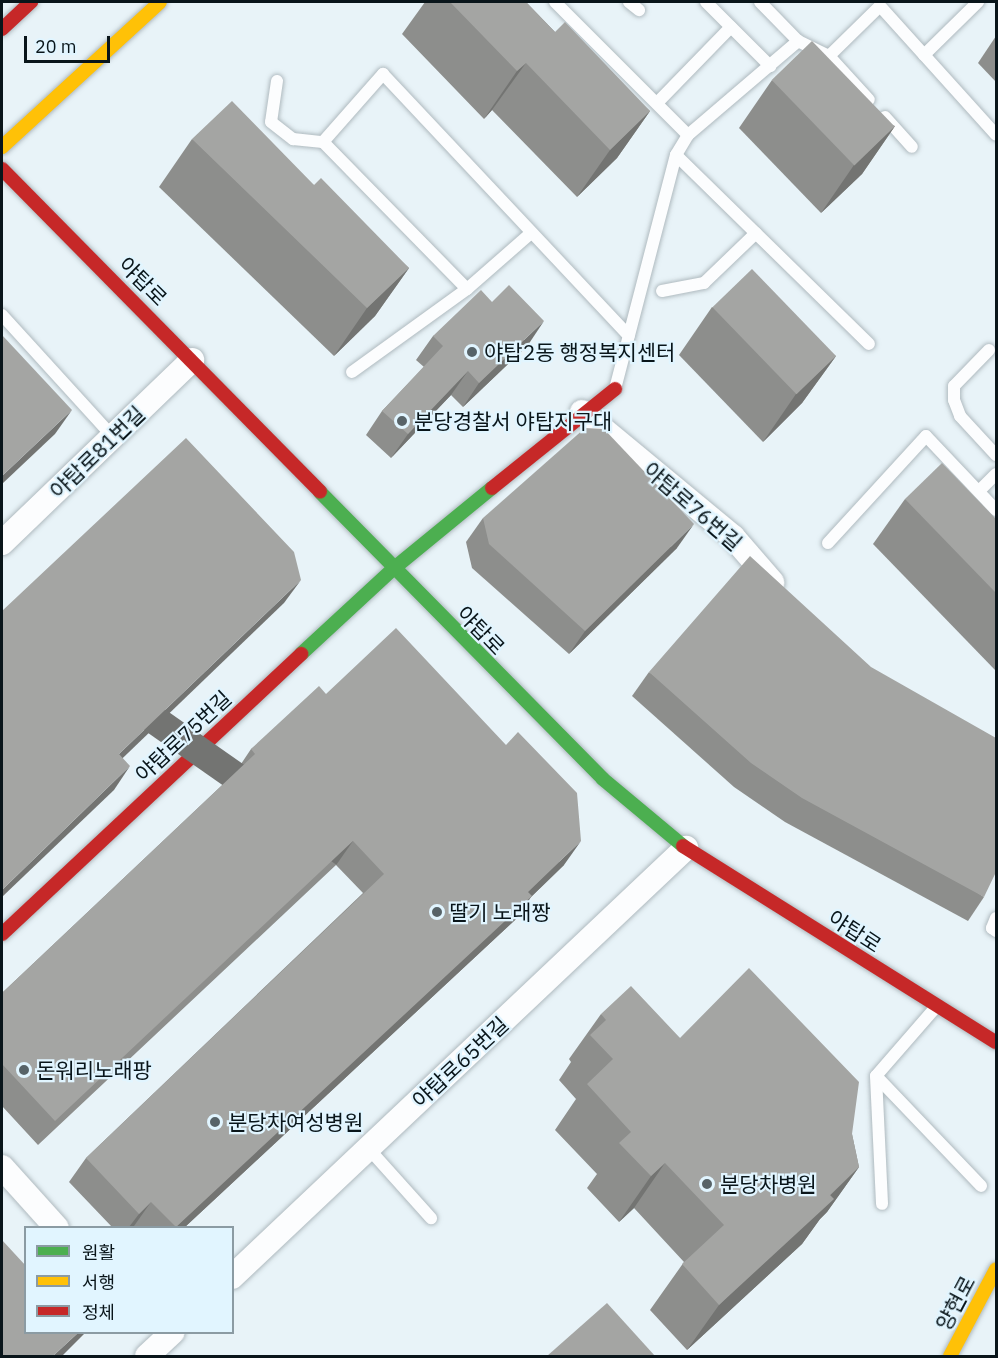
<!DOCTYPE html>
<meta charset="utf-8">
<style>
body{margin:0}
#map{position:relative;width:998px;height:1358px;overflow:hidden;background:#e8f3f8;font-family:"IBM Plex Sans","Noto Sans KR",sans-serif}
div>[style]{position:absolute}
.roads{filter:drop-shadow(0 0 2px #afbabf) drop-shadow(0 0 2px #afbabf)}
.lane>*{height:12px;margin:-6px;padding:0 6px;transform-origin:6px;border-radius:6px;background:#fcfdfe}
.street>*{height:24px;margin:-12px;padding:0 12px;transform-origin:12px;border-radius:12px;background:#fcfdfe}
.fast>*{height:14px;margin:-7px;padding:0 7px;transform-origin:7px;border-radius:7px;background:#4caf50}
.slow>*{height:14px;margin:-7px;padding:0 7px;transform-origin:7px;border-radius:7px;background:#ffc107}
.jam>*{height:14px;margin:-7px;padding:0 7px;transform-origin:7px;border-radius:7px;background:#c62828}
.wall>*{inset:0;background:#8d8e8c}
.shaded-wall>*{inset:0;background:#737472;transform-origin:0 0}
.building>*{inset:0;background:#a4a5a3;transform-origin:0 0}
.dots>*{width:16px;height:16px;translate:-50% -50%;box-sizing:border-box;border:3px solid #e1f5ff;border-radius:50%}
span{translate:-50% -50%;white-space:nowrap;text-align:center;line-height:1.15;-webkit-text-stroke:4.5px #e1f5ff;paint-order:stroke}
.street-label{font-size:21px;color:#09151a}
.poi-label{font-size:21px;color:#09151a}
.left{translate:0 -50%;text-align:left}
.frame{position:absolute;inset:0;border:3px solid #09151a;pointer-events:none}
.legend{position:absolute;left:24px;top:1226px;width:210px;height:108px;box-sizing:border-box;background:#e1f5ff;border:2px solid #8b9ba3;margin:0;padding:8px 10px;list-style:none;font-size:18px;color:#09151a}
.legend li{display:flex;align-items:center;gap:12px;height:30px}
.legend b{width:30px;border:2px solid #8b9ba3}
.scale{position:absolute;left:24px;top:36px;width:86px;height:27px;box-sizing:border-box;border:3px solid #09151a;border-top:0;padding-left:8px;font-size:18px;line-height:21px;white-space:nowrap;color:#09151a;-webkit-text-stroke:4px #e1f5ff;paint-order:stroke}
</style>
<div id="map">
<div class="roads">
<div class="lane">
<div style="left:555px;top:2px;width:188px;rotate:45deg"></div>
<div style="left:688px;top:135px;width:145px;rotate:-40.5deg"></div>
<div style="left:629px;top:2px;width:13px;rotate:39deg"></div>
<div style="left:706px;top:2px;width:91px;rotate:45deg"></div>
<div style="left:760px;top:2px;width:54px;rotate:45.7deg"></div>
<div style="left:798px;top:41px;width:34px;rotate:26deg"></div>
<div style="left:829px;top:56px;width:71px;rotate:-44.4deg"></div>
<div style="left:880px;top:6px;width:173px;rotate:48deg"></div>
<div style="left:924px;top:55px;width:76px;rotate:-44.5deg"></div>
<div style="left:829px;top:56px;width:59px;rotate:47.7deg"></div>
<div style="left:277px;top:81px;width:41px;rotate:98.3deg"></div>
<div style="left:271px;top:122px;width:28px;rotate:38deg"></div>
<div style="left:293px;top:139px;width:30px;rotate:6deg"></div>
<div style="left:657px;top:103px;width:106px;rotate:-45.8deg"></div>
<div style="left:885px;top:117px;width:40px;rotate:48deg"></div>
<div style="left:688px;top:135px;width:23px;rotate:121deg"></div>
<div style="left:676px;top:155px;width:270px;rotate:44.4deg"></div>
<div style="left:531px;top:233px;width:85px;rotate:138.8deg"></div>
<div style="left:467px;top:289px;width:206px;rotate:-134.4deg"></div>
<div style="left:323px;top:142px;width:91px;rotate:-48.6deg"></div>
<div style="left:383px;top:74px;width:359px;rotate:46.8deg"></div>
<div style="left:662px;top:291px;width:43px;rotate:-10.8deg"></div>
<div style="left:704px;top:283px;width:72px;rotate:-43.9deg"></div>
<div style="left:2px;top:315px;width:165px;rotate:47.7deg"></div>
<div style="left:989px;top:350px;width:50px;rotate:134.2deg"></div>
<div style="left:954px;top:386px;width:14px;rotate:90deg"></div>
<div style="left:954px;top:400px;width:17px;rotate:69deg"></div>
<div style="left:960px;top:416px;width:53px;rotate:47.3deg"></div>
<div style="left:352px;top:372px;width:142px;rotate:-35.8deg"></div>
<div style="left:615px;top:389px;width:242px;rotate:-75.4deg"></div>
<div style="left:979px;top:491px;width:24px;rotate:-45deg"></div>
<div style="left:828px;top:543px;width:145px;rotate:-47.5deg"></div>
<div style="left:926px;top:436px;width:102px;rotate:46.6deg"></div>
<div style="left:996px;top:918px;width:11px;rotate:112deg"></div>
<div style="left:992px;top:928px;width:5px;rotate:37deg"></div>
<div style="left:936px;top:1007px;width:91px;rotate:131deg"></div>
<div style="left:876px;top:1076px;width:152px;rotate:46.3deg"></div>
<div style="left:876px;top:1076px;width:128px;rotate:87.3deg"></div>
<div style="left:369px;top:1149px;width:93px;rotate:48.1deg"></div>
</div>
<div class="street">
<div style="left:582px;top:412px;width:196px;rotate:39.6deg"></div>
<div style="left:733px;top:537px;width:60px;rotate:49.1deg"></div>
<div style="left:2px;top:543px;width:264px;rotate:-43.9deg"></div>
<div style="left:2px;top:1167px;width:82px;rotate:48deg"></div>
<div style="left:232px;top:1277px;width:625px;rotate:-43.38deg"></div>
<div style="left:147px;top:1356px;width:35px;rotate:-43deg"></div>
</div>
<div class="fast">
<div style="left:320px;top:492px;width:403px;rotate:45.4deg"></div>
<div style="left:603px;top:779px;width:104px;rotate:39.9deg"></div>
<div style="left:301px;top:654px;width:125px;rotate:-42.7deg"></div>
<div style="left:393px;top:569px;width:128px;rotate:-39.3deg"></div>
</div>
<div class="slow">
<div style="left:2px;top:147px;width:214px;rotate:-42.5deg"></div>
<div style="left:950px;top:1356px;width:98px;rotate:-62.1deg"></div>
</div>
<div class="jam">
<div style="left:2px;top:29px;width:40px;rotate:-43deg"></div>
<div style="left:2px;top:169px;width:453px;rotate:45.4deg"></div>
<div style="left:492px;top:488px;width:158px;rotate:-38.8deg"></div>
<div style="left:683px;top:846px;width:369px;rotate:32.1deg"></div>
<div style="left:2px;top:934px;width:410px;rotate:-43.1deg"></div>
</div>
</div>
<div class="wall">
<div style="clip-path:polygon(425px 2px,526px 2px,555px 32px,650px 111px,617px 158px,577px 197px,492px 110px,484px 119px,402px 34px)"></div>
<div style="clip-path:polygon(996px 36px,996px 82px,978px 63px)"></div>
<div style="clip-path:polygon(772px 80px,895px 126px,862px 174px,821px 213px,739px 128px)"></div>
<div style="clip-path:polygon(192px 139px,314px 185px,409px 268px,375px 316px,334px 356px,159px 187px)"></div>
<div style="clip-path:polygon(492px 302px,528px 345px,463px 407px,451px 395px,391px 458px,366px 435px,382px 411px,424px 367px,416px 360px,433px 336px)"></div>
<div style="clip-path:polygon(712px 307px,836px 356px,802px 403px,763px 442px,679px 355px)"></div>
<div style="clip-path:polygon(905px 499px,996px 519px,996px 671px,873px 544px)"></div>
<div style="clip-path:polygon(483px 518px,677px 548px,569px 654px,472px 568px,466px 542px)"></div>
<div style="clip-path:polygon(649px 672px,984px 897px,968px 921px,785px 822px,734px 787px,632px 696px)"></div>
<div style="clip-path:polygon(326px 694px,564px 865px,531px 897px,515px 920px,185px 1227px,136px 1227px,134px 1226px,132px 1227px,112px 1227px,69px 1182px,86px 1158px,363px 893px,336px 865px,38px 1145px,2px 1106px,2px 993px,235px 773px,251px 749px)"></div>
<div style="clip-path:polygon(601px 1014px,680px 1038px,852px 1134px,859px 1167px,827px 1212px,820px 1219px,802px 1244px,687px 1350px,650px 1310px,684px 1262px,634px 1208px,619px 1222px,587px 1188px,597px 1174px,555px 1130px,576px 1099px,559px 1080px,571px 1062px,569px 1059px)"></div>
</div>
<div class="shaded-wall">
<div style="clip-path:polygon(526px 63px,492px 110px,484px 119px,517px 71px)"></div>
<div style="clip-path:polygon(650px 111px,617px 158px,577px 197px,610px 150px)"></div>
<div style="clip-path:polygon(895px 126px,862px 174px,821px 213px,854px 165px)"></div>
<div style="clip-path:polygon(409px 268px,375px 316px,334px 356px,367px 308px)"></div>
<div style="clip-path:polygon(544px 321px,528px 345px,463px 407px,479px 383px)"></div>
<div style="clip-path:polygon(836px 356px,802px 403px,763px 442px,796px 394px)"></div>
<div style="clip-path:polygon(468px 371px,451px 395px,391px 458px,408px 434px)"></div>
<div style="clip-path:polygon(72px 410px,55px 434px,2px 484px,2px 476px)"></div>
<div style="clip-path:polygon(694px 524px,677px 548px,569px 654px,585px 631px)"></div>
<div style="clip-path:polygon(301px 580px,284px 603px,102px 778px,119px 754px)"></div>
<div style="clip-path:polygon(130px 766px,114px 790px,2px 897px,2px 890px)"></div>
<div style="left:353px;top:841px;width:29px;height:409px;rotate:125deg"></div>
<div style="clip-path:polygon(581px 841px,564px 865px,531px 897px,515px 920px,185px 1227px,176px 1227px)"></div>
<div style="clip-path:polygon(665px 1163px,634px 1208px,619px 1222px,651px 1176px)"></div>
<div style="clip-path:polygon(859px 1167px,827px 1212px,820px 1219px,802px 1244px,687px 1350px,719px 1305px)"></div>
<div style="clip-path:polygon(151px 1202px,134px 1226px,132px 1227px,129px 1227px,139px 1214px)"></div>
<div style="clip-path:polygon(79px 1332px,86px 1332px,62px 1356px,53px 1356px)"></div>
</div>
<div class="building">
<div style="clip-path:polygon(450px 2px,526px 2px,555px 32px,565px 22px,650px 111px,610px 150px,526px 63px,517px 71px)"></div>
<div style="left:812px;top:41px;width:119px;height:56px;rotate:46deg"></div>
<div style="clip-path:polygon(232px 101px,314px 185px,321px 178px,409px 268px,367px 308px,192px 139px)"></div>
<div style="left:752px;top:269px;width:121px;height:55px;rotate:46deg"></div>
<div style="clip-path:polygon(509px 285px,544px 321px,479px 383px,468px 371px,408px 434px,382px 411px,443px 346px,433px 336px,481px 290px,492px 302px)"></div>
<div style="clip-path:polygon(2px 335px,72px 410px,2px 476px)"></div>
<div style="clip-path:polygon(585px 428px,604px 429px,694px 524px,585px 631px,489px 544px,483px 518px)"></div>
<div style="clip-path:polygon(186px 438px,294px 552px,301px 580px,119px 754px,130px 766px,2px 890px,2px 611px)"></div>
<div style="clip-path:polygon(942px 463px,996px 519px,996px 593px,905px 499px)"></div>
<div style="clip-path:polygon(750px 556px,871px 667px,996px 738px,996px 872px,984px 897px,802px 798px,751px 763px,649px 672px)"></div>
<div style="clip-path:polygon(396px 628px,506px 745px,518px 732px,577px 793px,581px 841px,528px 892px,532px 896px,176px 1227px,151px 1202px,139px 1214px,86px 1158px,384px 874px,353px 841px,55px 1121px,2px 1064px,2px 993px,255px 754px,251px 749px,319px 686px,326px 694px)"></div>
<div style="clip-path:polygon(749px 968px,859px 1082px,852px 1134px,859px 1167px,830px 1195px,834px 1199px,719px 1305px,682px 1264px,724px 1225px,665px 1163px,651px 1176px,619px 1143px,631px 1132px,587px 1084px,613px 1059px,590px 1035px,606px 1020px,601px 1014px,631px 986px,680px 1038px)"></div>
<div style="clip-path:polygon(2px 1240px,26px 1266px,26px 1332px,79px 1332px,53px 1356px,2px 1356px)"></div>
<div style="clip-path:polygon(607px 1303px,655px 1356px,547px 1356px)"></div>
</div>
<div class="dots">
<div style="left:472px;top:352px;background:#576368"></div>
<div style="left:402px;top:421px;background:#576368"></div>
<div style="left:437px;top:912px;background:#576368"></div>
<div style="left:24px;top:1070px;background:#576368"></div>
<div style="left:215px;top:1122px;background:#576368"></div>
<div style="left:707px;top:1184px;background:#576368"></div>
</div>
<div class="street-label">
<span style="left:143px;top:281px;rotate:45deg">야탑로</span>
<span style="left:97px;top:452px;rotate:-44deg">야탑로81번길</span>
<span style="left:693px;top:506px;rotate:41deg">야탑로76번길</span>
<span style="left:481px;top:630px;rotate:46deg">야탑로</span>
<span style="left:183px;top:736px;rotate:-43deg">야탑로75번길</span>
<span style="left:855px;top:931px;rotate:33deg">야탑로</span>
<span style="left:460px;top:1062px;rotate:-43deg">야탑로65번길</span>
<span style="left:955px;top:1303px;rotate:-62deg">양현로</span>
</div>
<div class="poi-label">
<span class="left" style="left:484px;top:352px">야탑2동 행정복지센터</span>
<span class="left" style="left:414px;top:421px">분당경찰서 야탑지구대</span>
<span class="left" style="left:449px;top:912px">딸기 노래짱</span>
<span class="left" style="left:36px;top:1070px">돈워리노래팡</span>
<span class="left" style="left:228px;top:1122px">분당차여성병원</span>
<span class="left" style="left:720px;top:1184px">분당차병원</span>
</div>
<div class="frame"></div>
<ul class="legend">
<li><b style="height:8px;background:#4caf50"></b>원활</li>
<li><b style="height:8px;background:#ffc107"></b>서행</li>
<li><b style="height:8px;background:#c62828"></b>정체</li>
</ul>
<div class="scale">20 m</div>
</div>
